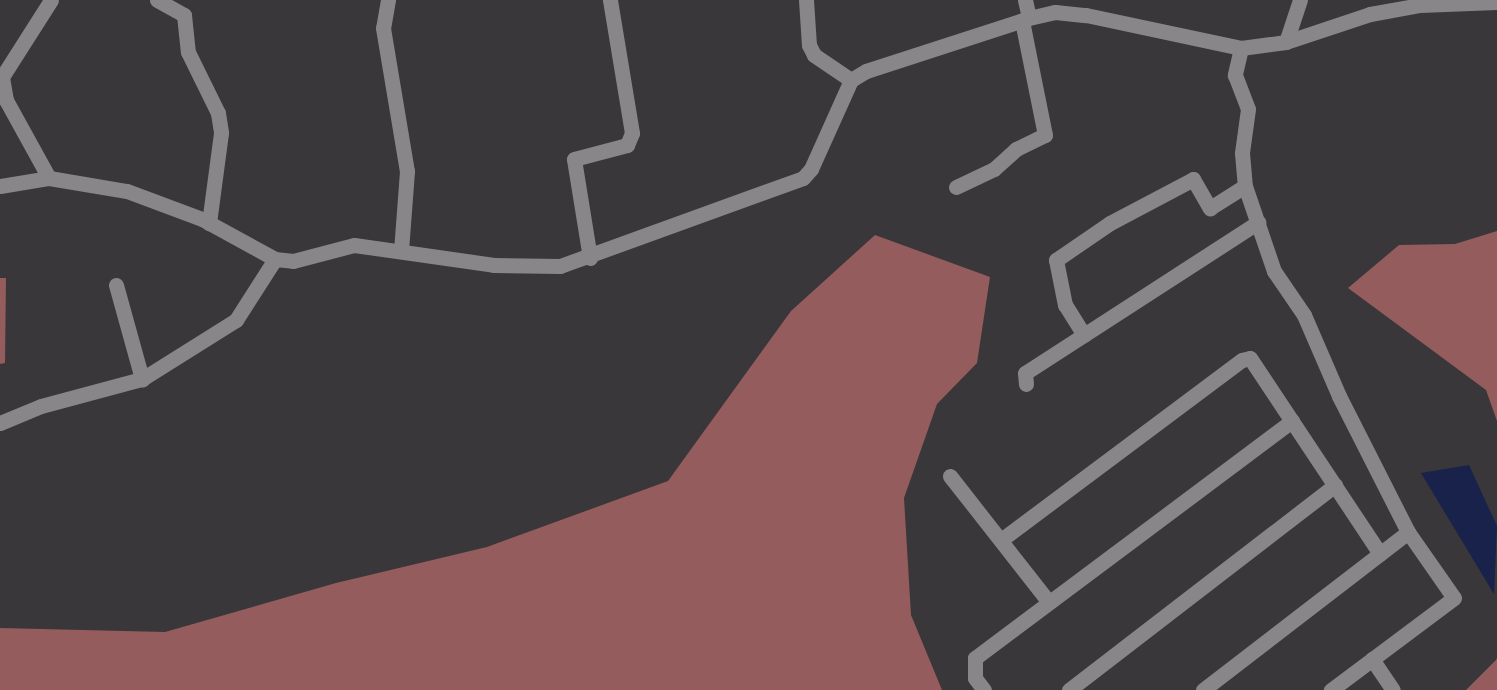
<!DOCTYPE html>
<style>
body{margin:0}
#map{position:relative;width:1497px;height:690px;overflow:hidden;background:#393739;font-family:"Roboto Condensed",sans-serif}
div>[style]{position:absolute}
.forest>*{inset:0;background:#945c5c}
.water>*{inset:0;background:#18224a}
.minor>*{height:15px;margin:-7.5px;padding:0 7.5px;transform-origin:7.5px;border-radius:7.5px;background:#898689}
.tertiary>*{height:15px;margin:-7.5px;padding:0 7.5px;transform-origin:7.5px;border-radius:7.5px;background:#898689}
span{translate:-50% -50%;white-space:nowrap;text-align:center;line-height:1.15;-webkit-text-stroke:5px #1f1e1f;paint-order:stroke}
</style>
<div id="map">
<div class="forest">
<div style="clip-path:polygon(1497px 231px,1497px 421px,1486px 390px,1348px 288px,1399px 245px,1455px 244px)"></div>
<div style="clip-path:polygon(875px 235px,990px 277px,977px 363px,937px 404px,904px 498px,911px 615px,942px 690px,0 690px,0 628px,165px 632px,336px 583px,487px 547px,668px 481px,791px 311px)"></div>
<div style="clip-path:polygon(0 278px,6px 278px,5px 363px,0 364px)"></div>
<div style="clip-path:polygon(1497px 658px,1497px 690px,1466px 690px,1496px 660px)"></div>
</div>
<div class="water">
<div style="clip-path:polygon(1469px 465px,1497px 526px,1494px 594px,1421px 473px)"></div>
</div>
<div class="minor">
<div style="left:157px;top:0;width:31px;rotate:29deg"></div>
<div style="left:184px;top:15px;width:37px;rotate:84deg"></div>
<div style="left:188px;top:52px;width:68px;rotate:63.8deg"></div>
<div style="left:218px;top:113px;width:20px;rotate:81deg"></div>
<div style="left:221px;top:133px;width:91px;rotate:97.6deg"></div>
<div style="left:388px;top:0;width:28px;rotate:100deg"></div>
<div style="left:383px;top:28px;width:145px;rotate:80.5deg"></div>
<div style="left:407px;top:171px;width:79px;rotate:94.3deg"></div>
<div style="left:806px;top:0;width:45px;rotate:86.2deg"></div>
<div style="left:809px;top:45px;width:11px;rotate:63deg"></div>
<div style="left:814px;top:55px;width:45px;rotate:34deg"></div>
<div style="left:1025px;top:0;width:18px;rotate:77deg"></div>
<div style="left:1286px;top:42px;width:44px;rotate:-71.6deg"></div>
<div style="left:1241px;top:48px;width:28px;rotate:103deg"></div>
<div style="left:1235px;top:75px;width:36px;rotate:69deg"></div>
<div style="left:1248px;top:109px;width:44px;rotate:97.8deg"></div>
<div style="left:1242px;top:153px;width:33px;rotate:85deg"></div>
<div style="left:1245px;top:186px;width:90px;rotate:71.2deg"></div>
<div style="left:1274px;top:271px;width:53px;rotate:55.7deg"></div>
<div style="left:1304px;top:315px;width:88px;rotate:66.6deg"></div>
<div style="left:1339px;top:396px;width:153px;rotate:63.1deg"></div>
<div style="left:1408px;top:532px;width:80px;rotate:55.1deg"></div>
<div style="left:1454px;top:598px;width:154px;rotate:143.2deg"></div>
<div style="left:49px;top:178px;width:89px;rotate:-118.9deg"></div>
<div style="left:6px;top:100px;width:23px;rotate:-100deg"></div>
<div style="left:2px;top:77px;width:91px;rotate:-57.5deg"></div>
<div style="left:956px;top:187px;width:42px;rotate:-25.3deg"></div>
<div style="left:994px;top:169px;width:30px;rotate:-42deg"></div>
<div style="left:1016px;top:149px;width:32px;rotate:-26deg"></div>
<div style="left:1045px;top:135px;width:116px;rotate:-101.4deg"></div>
<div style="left:590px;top:258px;width:100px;rotate:-99.2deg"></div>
<div style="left:574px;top:159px;width:55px;rotate:-14.8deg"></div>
<div style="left:627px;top:145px;width:13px;rotate:-67deg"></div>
<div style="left:632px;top:133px;width:135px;rotate:-99.4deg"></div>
<div style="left:116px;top:285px;width:98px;rotate:74.5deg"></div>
<div style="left:1084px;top:335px;width:36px;rotate:-122deg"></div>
<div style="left:1065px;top:305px;width:46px;rotate:-101.3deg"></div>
<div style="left:1056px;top:260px;width:65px;rotate:-34.4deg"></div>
<div style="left:1110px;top:223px;width:94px;rotate:-27.9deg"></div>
<div style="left:1193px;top:179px;width:34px;rotate:60deg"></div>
<div style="left:1210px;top:208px;width:41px;rotate:-32.2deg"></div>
<div style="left:1026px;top:384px;width:11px;rotate:-95deg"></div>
<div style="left:1025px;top:373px;width:278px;rotate:-32.9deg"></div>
<div style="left:0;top:423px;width:44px;rotate:-22.5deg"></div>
<div style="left:41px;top:406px;width:105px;rotate:-15deg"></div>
<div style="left:142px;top:379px;width:111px;rotate:-32.1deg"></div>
<div style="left:236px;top:320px;width:72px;rotate:-57.4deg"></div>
<div style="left:950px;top:476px;width:159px;rotate:51.9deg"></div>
<div style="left:1001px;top:540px;width:301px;rotate:-36.8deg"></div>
<div style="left:1242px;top:360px;width:8px;rotate:-14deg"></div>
<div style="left:1250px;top:358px;width:235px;rotate:56.4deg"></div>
<div style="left:1372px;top:659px;width:37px;rotate:56deg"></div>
<div style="left:984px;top:690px;width:15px;rotate:-127deg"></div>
<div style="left:975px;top:678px;width:20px;rotate:-90deg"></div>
<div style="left:975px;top:658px;width:396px;rotate:-36.8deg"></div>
<div style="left:1069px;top:690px;width:336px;rotate:-37.6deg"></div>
<div style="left:1203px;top:690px;width:259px;rotate:-37.6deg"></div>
</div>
<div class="tertiary">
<div style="left:0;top:186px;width:50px;rotate:-9.3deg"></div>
<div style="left:49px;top:178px;width:79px;rotate:9.5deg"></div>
<div style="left:127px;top:191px;width:80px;rotate:20.5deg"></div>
<div style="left:202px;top:219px;width:83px;rotate:28.7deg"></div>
<div style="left:275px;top:259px;width:18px;rotate:6deg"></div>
<div style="left:293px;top:261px;width:63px;rotate:-14.7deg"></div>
<div style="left:354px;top:245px;width:141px;rotate:8.1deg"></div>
<div style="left:494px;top:265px;width:66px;rotate:0.9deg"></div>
<div style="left:560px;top:266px;width:258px;rotate:-19.9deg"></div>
<div style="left:803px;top:178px;width:12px;rotate:-48deg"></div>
<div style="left:811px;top:169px;width:98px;rotate:-65.8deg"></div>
<div style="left:851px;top:80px;width:17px;rotate:-31deg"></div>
<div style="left:866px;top:71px;width:171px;rotate:-18deg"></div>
<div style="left:1029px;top:18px;width:27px;rotate:-13deg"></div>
<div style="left:1055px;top:12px;width:31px;rotate:6deg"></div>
<div style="left:1086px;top:15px;width:158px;rotate:12deg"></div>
<div style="left:1241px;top:48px;width:45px;rotate:-7.6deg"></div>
<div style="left:1286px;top:42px;width:89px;rotate:-18.4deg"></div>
<div style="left:1370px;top:14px;width:51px;rotate:-10.2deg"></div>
<div style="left:1420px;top:5px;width:77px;rotate:-2.2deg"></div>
</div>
</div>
